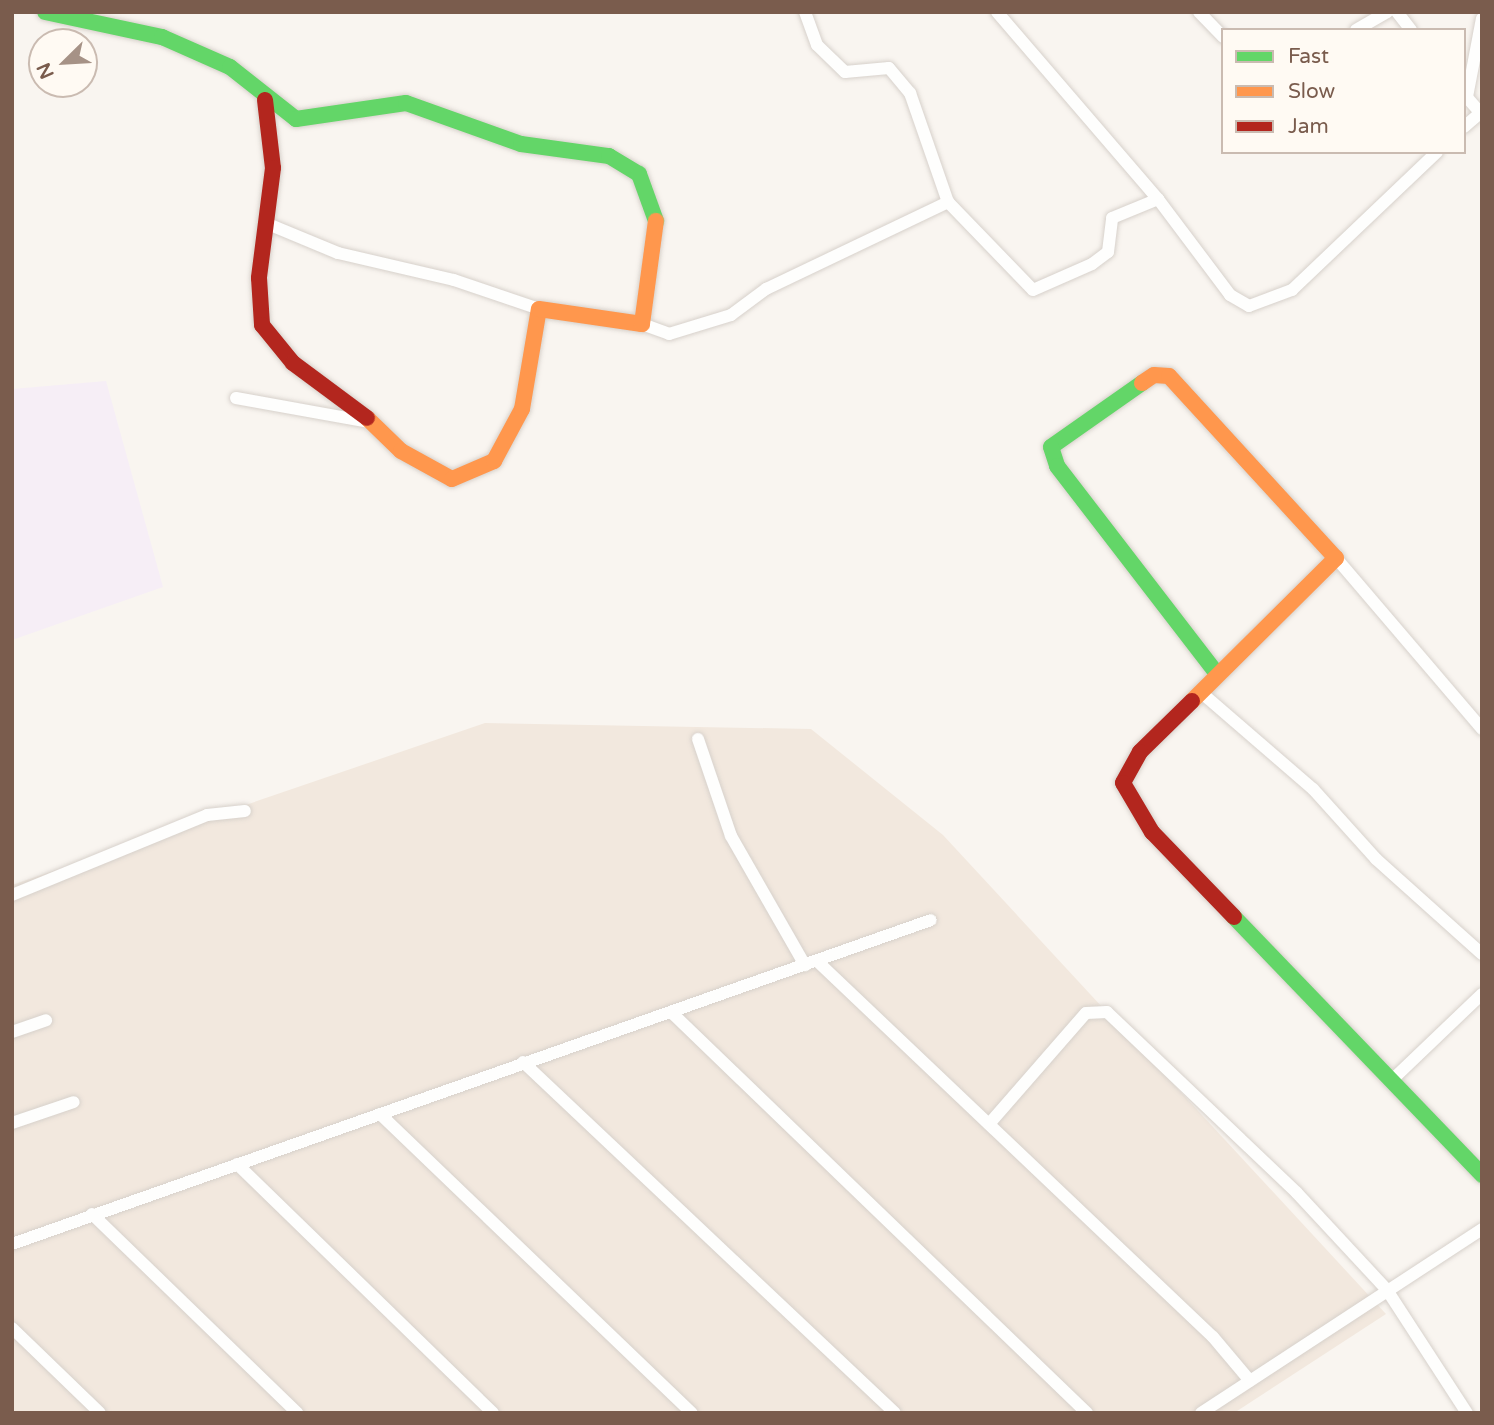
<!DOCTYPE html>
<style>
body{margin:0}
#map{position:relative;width:1494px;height:1425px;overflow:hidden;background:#f9f5f0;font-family:"Varela Round",sans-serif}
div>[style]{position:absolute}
.residential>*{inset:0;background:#f2e8de}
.education>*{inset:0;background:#f6eef6}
.roads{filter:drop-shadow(0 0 2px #d7d1cb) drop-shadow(0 0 2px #d7d1cb)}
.street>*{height:12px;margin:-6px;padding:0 6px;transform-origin:6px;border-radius:6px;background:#fefefd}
.fast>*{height:16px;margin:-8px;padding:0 8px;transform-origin:8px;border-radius:8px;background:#63d668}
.slow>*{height:16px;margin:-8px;padding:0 8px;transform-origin:8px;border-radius:8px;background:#ff974d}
.jam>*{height:16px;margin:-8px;padding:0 8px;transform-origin:8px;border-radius:8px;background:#b3261e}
span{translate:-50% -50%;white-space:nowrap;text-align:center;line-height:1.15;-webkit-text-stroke:6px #fffaf3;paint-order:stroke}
.frame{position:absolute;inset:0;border:14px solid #7a5c4d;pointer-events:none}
.legend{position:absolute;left:1221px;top:28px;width:245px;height:126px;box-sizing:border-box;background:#fffaf3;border:2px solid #cabbb1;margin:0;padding:9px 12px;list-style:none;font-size:21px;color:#7a5c4d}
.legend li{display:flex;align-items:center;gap:14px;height:35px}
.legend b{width:35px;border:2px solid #cabbb1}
.north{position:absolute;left:28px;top:28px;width:70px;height:70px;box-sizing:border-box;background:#fffaf3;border:2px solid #cabbb1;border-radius:50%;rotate:246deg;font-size:19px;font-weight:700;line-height:28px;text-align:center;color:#7a5c4d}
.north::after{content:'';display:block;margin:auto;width:24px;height:32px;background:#a69286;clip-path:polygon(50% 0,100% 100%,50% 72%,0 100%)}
</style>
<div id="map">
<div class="residential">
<div style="clip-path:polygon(485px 723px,811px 729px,943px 835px,1386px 1314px,1234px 1413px,12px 1413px,12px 885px)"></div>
</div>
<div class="education">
<div style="clip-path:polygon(106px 381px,163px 587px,12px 640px,12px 389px)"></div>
</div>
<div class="roads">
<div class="street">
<div style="left:805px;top:12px;width:35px;rotate:70deg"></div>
<div style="left:817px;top:45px;width:39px;rotate:44deg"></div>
<div style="left:845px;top:72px;width:44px;rotate:-5.2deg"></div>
<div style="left:889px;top:68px;width:33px;rotate:50deg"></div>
<div style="left:910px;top:93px;width:115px;rotate:70.8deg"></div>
<div style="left:948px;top:202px;width:122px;rotate:46deg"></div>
<div style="left:1033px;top:290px;width:64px;rotate:-23.8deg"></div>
<div style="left:1092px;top:264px;width:20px;rotate:-37deg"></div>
<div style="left:1108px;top:252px;width:34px;rotate:-83deg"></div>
<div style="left:1112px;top:218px;width:50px;rotate:-22.4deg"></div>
<div style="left:997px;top:12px;width:247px;rotate:49.3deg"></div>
<div style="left:1158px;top:199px;width:120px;rotate:53.1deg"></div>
<div style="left:1230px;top:295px;width:22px;rotate:30deg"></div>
<div style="left:1249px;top:306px;width:46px;rotate:-20.4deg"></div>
<div style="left:1292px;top:290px;width:200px;rotate:-43.6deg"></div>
<div style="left:1199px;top:12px;width:35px;rotate:46deg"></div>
<div style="left:1397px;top:12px;width:23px;rotate:52deg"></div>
<div style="left:1356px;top:30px;width:36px;rotate:-30deg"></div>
<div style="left:1464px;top:94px;width:28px;rotate:49deg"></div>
<div style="left:1467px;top:97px;width:80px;rotate:-79.2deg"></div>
<div style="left:1464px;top:127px;width:21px;rotate:-41deg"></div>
<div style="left:268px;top:224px;width:76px;rotate:22.5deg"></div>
<div style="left:338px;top:253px;width:119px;rotate:13.1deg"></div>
<div style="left:454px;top:280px;width:90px;rotate:18.8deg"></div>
<div style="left:642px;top:324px;width:29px;rotate:20deg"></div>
<div style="left:669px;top:334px;width:65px;rotate:-17deg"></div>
<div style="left:731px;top:315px;width:44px;rotate:-36.6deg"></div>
<div style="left:766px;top:289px;width:202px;rotate:-25.5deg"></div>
<div style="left:236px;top:398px;width:136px;rotate:10.2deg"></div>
<div style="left:1336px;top:558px;width:225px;rotate:49.5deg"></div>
<div style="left:1204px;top:695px;width:144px;rotate:40.8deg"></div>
<div style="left:1313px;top:789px;width:94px;rotate:48deg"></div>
<div style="left:1376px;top:859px;width:142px;rotate:41.9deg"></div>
<div style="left:698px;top:739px;width:102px;rotate:71.2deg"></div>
<div style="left:731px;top:836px;width:149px;rotate:60.2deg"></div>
<div style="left:12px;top:895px;width:211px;rotate:-22.3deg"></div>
<div style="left:207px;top:815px;width:38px;rotate:-6deg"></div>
<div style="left:817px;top:961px;width:546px;rotate:43.52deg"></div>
<div style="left:1213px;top:1337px;width:57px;rotate:49.9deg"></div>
<div style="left:671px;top:1012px;width:578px;rotate:43.95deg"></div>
<div style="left:12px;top:1032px;width:36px;rotate:-19deg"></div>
<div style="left:523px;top:1062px;width:511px;rotate:43.34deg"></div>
<div style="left:1393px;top:1079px;width:123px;rotate:-43.7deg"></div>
<div style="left:380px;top:1114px;width:432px;rotate:43.8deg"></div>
<div style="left:12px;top:1123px;width:65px;rotate:-18.7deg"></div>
<div style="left:989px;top:1124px;width:147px;rotate:-48.9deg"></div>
<div style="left:1086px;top:1013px;width:21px;rotate:-3deg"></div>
<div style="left:1107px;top:1012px;width:262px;rotate:43.6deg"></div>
<div style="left:1297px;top:1193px;width:132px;rotate:47.1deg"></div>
<div style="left:1387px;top:1290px;width:147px;rotate:57deg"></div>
<div style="left:237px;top:1164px;width:357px;rotate:44.2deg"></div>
<div style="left:92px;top:1214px;width:286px;rotate:44.1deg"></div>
<div style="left:12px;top:1244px;width:974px;rotate:-19.42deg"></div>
<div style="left:12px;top:1328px;width:122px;rotate:44deg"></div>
<div style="left:1201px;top:1413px;width:336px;rotate:-33.2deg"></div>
</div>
<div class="fast">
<div style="left:45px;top:12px;width:120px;rotate:12.1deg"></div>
<div style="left:162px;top:37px;width:74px;rotate:23.8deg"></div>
<div style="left:230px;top:67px;width:84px;rotate:38.2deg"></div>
<div style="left:296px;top:119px;width:111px;rotate:-8.3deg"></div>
<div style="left:406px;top:103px;width:122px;rotate:19.6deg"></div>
<div style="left:521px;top:144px;width:89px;rotate:7.8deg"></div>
<div style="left:609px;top:156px;width:35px;rotate:31deg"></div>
<div style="left:639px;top:174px;width:50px;rotate:70.1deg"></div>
<div style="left:1142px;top:383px;width:111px;rotate:144.9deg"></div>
<div style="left:1051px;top:447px;width:20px;rotate:72deg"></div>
<div style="left:1057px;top:466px;width:262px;rotate:52.4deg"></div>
<div style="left:1234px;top:917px;width:358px;rotate:46.1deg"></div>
</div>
<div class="slow">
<div style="left:1142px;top:383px;width:14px;rotate:-34deg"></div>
<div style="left:1154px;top:375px;width:15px;rotate:4deg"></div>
<div style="left:1169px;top:376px;width:247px;rotate:47.5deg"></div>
<div style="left:1336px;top:558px;width:203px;rotate:135.2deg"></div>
<div style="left:367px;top:418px;width:47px;rotate:44.1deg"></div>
<div style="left:401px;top:451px;width:58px;rotate:28.8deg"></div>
<div style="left:452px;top:479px;width:46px;rotate:-23.2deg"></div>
<div style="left:494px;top:461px;width:59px;rotate:-61.7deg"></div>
<div style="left:522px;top:409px;width:101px;rotate:-80.4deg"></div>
<div style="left:539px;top:309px;width:104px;rotate:8.3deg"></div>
<div style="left:642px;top:324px;width:104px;rotate:-82.3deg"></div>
</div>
<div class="jam">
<div style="left:265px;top:100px;width:68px;rotate:83.3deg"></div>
<div style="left:273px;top:168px;width:111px;rotate:97.3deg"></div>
<div style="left:259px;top:278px;width:47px;rotate:86.3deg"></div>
<div style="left:262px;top:325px;width:49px;rotate:50.8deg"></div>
<div style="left:293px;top:363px;width:92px;rotate:36.6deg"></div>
<div style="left:1192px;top:701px;width:73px;rotate:135.6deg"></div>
<div style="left:1140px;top:752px;width:35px;rotate:119deg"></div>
<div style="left:1123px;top:783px;width:57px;rotate:59.4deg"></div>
<div style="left:1152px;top:832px;width:118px;rotate:46deg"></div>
</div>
</div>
<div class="frame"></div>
<ul class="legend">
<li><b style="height:9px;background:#63d668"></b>Fast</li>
<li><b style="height:9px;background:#ff974d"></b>Slow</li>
<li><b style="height:9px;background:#b3261e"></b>Jam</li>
</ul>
<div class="north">N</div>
</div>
